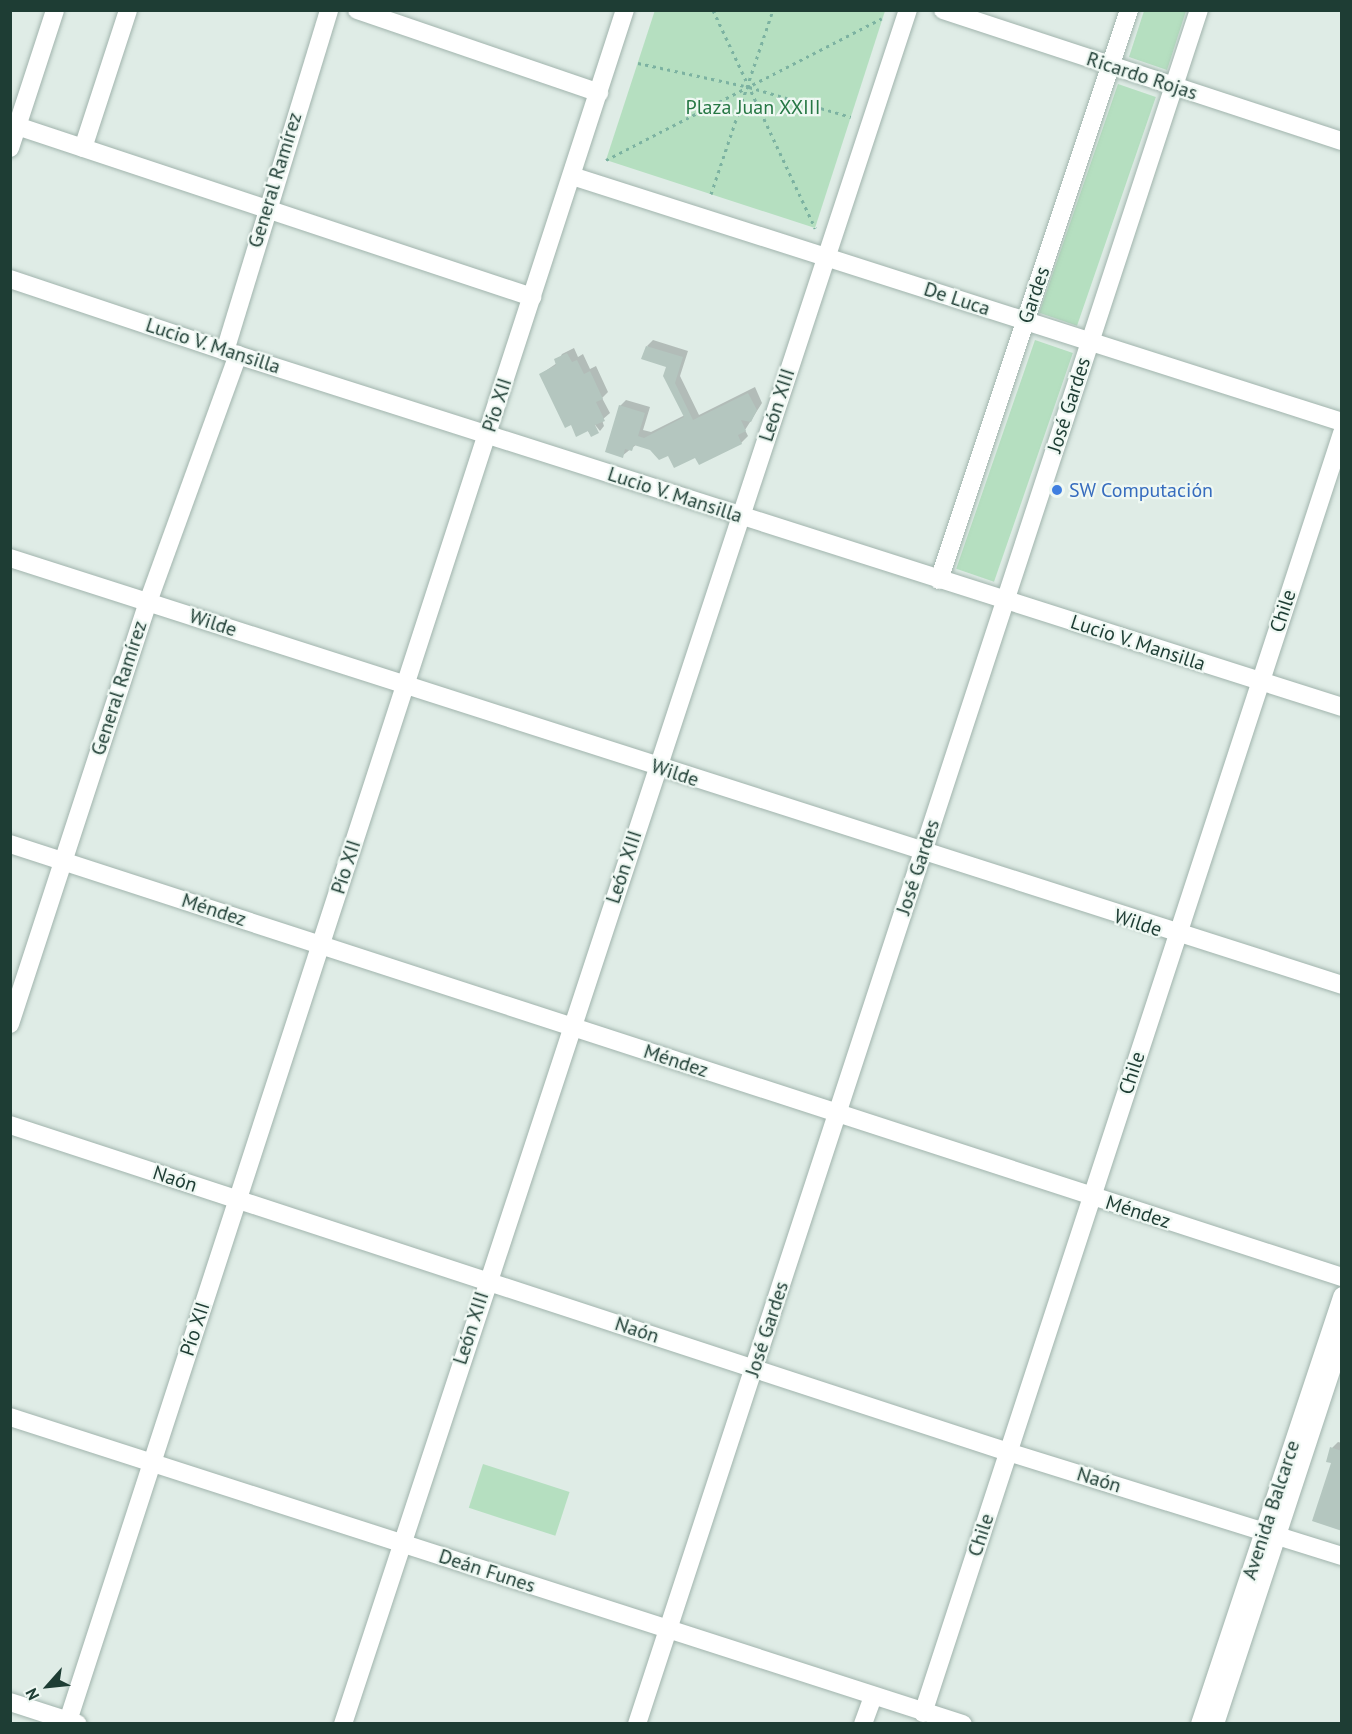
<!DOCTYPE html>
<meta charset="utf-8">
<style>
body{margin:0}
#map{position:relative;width:1352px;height:1734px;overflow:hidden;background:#dfece6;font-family:"PT Sans",sans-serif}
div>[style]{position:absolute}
.green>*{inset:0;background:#b5dfc0;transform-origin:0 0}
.shadow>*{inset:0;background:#0003}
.building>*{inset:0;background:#b4c6bf}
.path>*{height:3px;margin-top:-1.5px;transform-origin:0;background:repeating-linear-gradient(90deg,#7cb2a1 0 3px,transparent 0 7.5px)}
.roads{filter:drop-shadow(0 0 2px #a1b4ad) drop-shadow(0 0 2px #a1b4ad)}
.street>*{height:18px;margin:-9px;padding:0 9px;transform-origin:9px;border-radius:9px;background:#fff}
.secondary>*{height:18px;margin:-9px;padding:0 9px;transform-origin:9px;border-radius:9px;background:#fff}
.dots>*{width:16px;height:16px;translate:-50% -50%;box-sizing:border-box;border:3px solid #eff8f3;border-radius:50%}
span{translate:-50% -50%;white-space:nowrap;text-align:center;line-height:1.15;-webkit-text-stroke:4.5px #eff8f3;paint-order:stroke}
.street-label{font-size:20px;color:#1e3d34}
.park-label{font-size:20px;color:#267744}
.shop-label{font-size:20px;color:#366cbe}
.left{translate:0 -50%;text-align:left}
.frame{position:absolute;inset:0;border:12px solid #1e3d34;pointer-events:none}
.north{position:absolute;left:18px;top:1656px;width:60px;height:60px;-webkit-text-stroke:4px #eff8f3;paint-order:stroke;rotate:243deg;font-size:16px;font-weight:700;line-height:24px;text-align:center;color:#1e3d34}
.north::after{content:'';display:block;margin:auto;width:21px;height:27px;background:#1e3d34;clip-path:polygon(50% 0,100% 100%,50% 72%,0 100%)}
</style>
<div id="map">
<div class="green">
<div style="clip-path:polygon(655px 10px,885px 11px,815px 228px,606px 160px)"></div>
<div style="clip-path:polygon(1144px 11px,1186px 11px,1167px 70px,1129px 57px)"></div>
<div style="left:1118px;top:84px;width:40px;height:242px;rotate:19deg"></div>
<div style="left:1035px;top:340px;width:40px;height:242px;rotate:19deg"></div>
<div style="left:483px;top:1464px;width:91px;height:46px;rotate:18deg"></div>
</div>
<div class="shadow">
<div style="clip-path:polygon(653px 340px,688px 351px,680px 376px,699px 415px,755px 387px,762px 403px,745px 430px,748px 436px,741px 443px,699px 463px,696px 456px,668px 454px,637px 444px,622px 456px,620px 406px,626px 400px,650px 407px,643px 430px,651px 432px,685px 415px,668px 366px,647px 346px)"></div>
<div style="clip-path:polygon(574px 348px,578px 357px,583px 354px,590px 369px,596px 366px,608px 392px,602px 398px,610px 413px,602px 420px,604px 426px,600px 431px,592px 421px,598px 432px,591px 435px,541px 374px,557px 363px,562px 354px)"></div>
<div style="clip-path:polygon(1338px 1442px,1342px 1443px,1342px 1529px,1332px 1448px)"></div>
</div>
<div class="building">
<div style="clip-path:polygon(646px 346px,683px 357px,675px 383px,693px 420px,748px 393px,757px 410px,751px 422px,741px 420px,746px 431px,738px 435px,742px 444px,699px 465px,695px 458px,674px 468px,668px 456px,659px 460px,650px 450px,634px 445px,632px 451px,625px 449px,623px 458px,605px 452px,619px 405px,645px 413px,638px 436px,644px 438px,684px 417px,663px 376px,666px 367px,641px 359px)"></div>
<div style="clip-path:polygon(567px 353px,572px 362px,577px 360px,584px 374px,590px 371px,603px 399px,596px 402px,605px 421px,595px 425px,599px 433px,591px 437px,588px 431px,576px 437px,571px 425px,565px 428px,539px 374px,556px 365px,554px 359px)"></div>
<div style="clip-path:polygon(1330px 1447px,1342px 1451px,1342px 1531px,1312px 1521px,1331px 1463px,1326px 1462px)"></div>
</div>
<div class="path">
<div style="left:713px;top:10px;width:241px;rotate:64.9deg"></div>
<div style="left:638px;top:63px;width:108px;rotate:12.2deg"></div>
<div style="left:749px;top:87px;width:106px;rotate:16.4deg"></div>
<div style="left:606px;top:160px;width:310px;rotate:-27.2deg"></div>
<div style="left:711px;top:194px;width:194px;rotate:-71.4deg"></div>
</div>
<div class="roads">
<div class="street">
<div style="left:357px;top:10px;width:256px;rotate:18.9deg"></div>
<div style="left:943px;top:10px;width:420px;rotate:18.2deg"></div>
<div style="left:17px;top:126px;width:543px;rotate:18.37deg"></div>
<div style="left:10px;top:148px;width:145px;rotate:-71.9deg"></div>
<div style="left:83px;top:148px;width:145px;rotate:-71.9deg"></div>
<div style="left:572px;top:176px;width:808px;rotate:17.72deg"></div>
<div style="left:10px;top:279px;width:227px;rotate:18.5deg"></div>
<div style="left:225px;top:351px;width:1172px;rotate:17.68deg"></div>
<div style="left:225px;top:351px;width:357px;rotate:-73deg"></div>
<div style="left:10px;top:558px;width:1399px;rotate:17.77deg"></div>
<div style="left:939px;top:580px;width:601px;rotate:-71.57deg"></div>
<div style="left:10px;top:844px;width:1401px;rotate:18.01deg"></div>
<div style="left:10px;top:1024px;width:444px;rotate:-71.9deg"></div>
<div style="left:148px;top:602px;width:263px;rotate:-70deg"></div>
<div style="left:10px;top:1125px;width:1050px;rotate:18.14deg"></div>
<div style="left:1008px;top:1452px;width:350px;rotate:17.3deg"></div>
<div style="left:10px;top:1702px;width:71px;rotate:17.9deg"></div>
<div style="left:923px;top:1713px;width:1347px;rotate:-71.87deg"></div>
<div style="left:67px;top:1724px;width:1803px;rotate:-71.97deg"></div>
<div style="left:343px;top:1724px;width:1805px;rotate:-71.76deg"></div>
<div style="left:637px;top:1724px;width:1804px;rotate:-71.85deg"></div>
<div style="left:863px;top:1724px;width:30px;rotate:-70deg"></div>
</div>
<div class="secondary">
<div style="left:10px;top:1417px;width:1001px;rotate:17.86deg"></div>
<div style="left:1200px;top:1724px;width:451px;rotate:-71.6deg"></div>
<div style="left:1215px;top:1724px;width:406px;rotate:-71.8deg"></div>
</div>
</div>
<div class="dots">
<div style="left:1057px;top:490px;background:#3f7fe0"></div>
</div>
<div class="street-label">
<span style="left:1142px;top:76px;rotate:18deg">Ricardo Rojas</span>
<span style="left:275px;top:180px;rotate:-73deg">General Ramírez</span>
<span style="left:1034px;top:295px;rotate:-71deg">Gardes</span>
<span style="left:957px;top:299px;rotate:18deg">De Luca</span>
<span style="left:213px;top:346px;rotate:18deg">Lucio V. Mansilla</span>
<span style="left:497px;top:405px;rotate:-72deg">Pío XII</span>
<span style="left:777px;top:405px;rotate:-72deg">León XIII</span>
<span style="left:1069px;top:405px;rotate:-72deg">José Gardes</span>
<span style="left:675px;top:495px;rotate:18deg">Lucio V. Mansilla</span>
<span style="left:1283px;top:611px;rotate:-72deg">Chile</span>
<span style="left:213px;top:623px;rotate:18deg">Wilde</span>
<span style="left:1138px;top:643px;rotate:18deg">Lucio V. Mansilla</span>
<span style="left:119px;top:688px;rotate:-72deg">General Ramírez</span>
<span style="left:675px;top:773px;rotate:18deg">Wilde</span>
<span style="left:346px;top:867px;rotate:-72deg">Pío XII</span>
<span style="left:624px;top:867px;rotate:-72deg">León XIII</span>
<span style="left:918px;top:867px;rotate:-72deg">José Gardes</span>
<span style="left:214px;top:910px;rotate:18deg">Méndez</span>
<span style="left:1138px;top:923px;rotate:18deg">Wilde</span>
<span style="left:676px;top:1061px;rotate:18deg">Méndez</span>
<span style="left:1132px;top:1073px;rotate:-72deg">Chile</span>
<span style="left:175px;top:1179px;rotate:18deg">Naón</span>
<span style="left:1138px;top:1212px;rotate:18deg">Méndez</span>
<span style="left:471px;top:1328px;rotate:-72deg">León XIII</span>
<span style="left:195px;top:1329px;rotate:-72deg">Pío XII</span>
<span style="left:767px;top:1329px;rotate:-72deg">José Gardes</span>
<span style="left:637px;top:1330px;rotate:18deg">Naón</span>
<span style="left:1099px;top:1480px;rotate:17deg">Naón</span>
<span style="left:1271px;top:1510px;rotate:-72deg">Avenida Balcarce</span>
<span style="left:981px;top:1535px;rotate:-72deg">Chile</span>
<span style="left:487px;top:1571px;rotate:18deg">Deán Funes</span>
</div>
<div class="park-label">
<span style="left:753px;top:107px">Plaza Juan XXIII</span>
</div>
<div class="shop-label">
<span class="left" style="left:1069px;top:490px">SW Computación</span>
</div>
<div class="frame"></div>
<div class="north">N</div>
</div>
